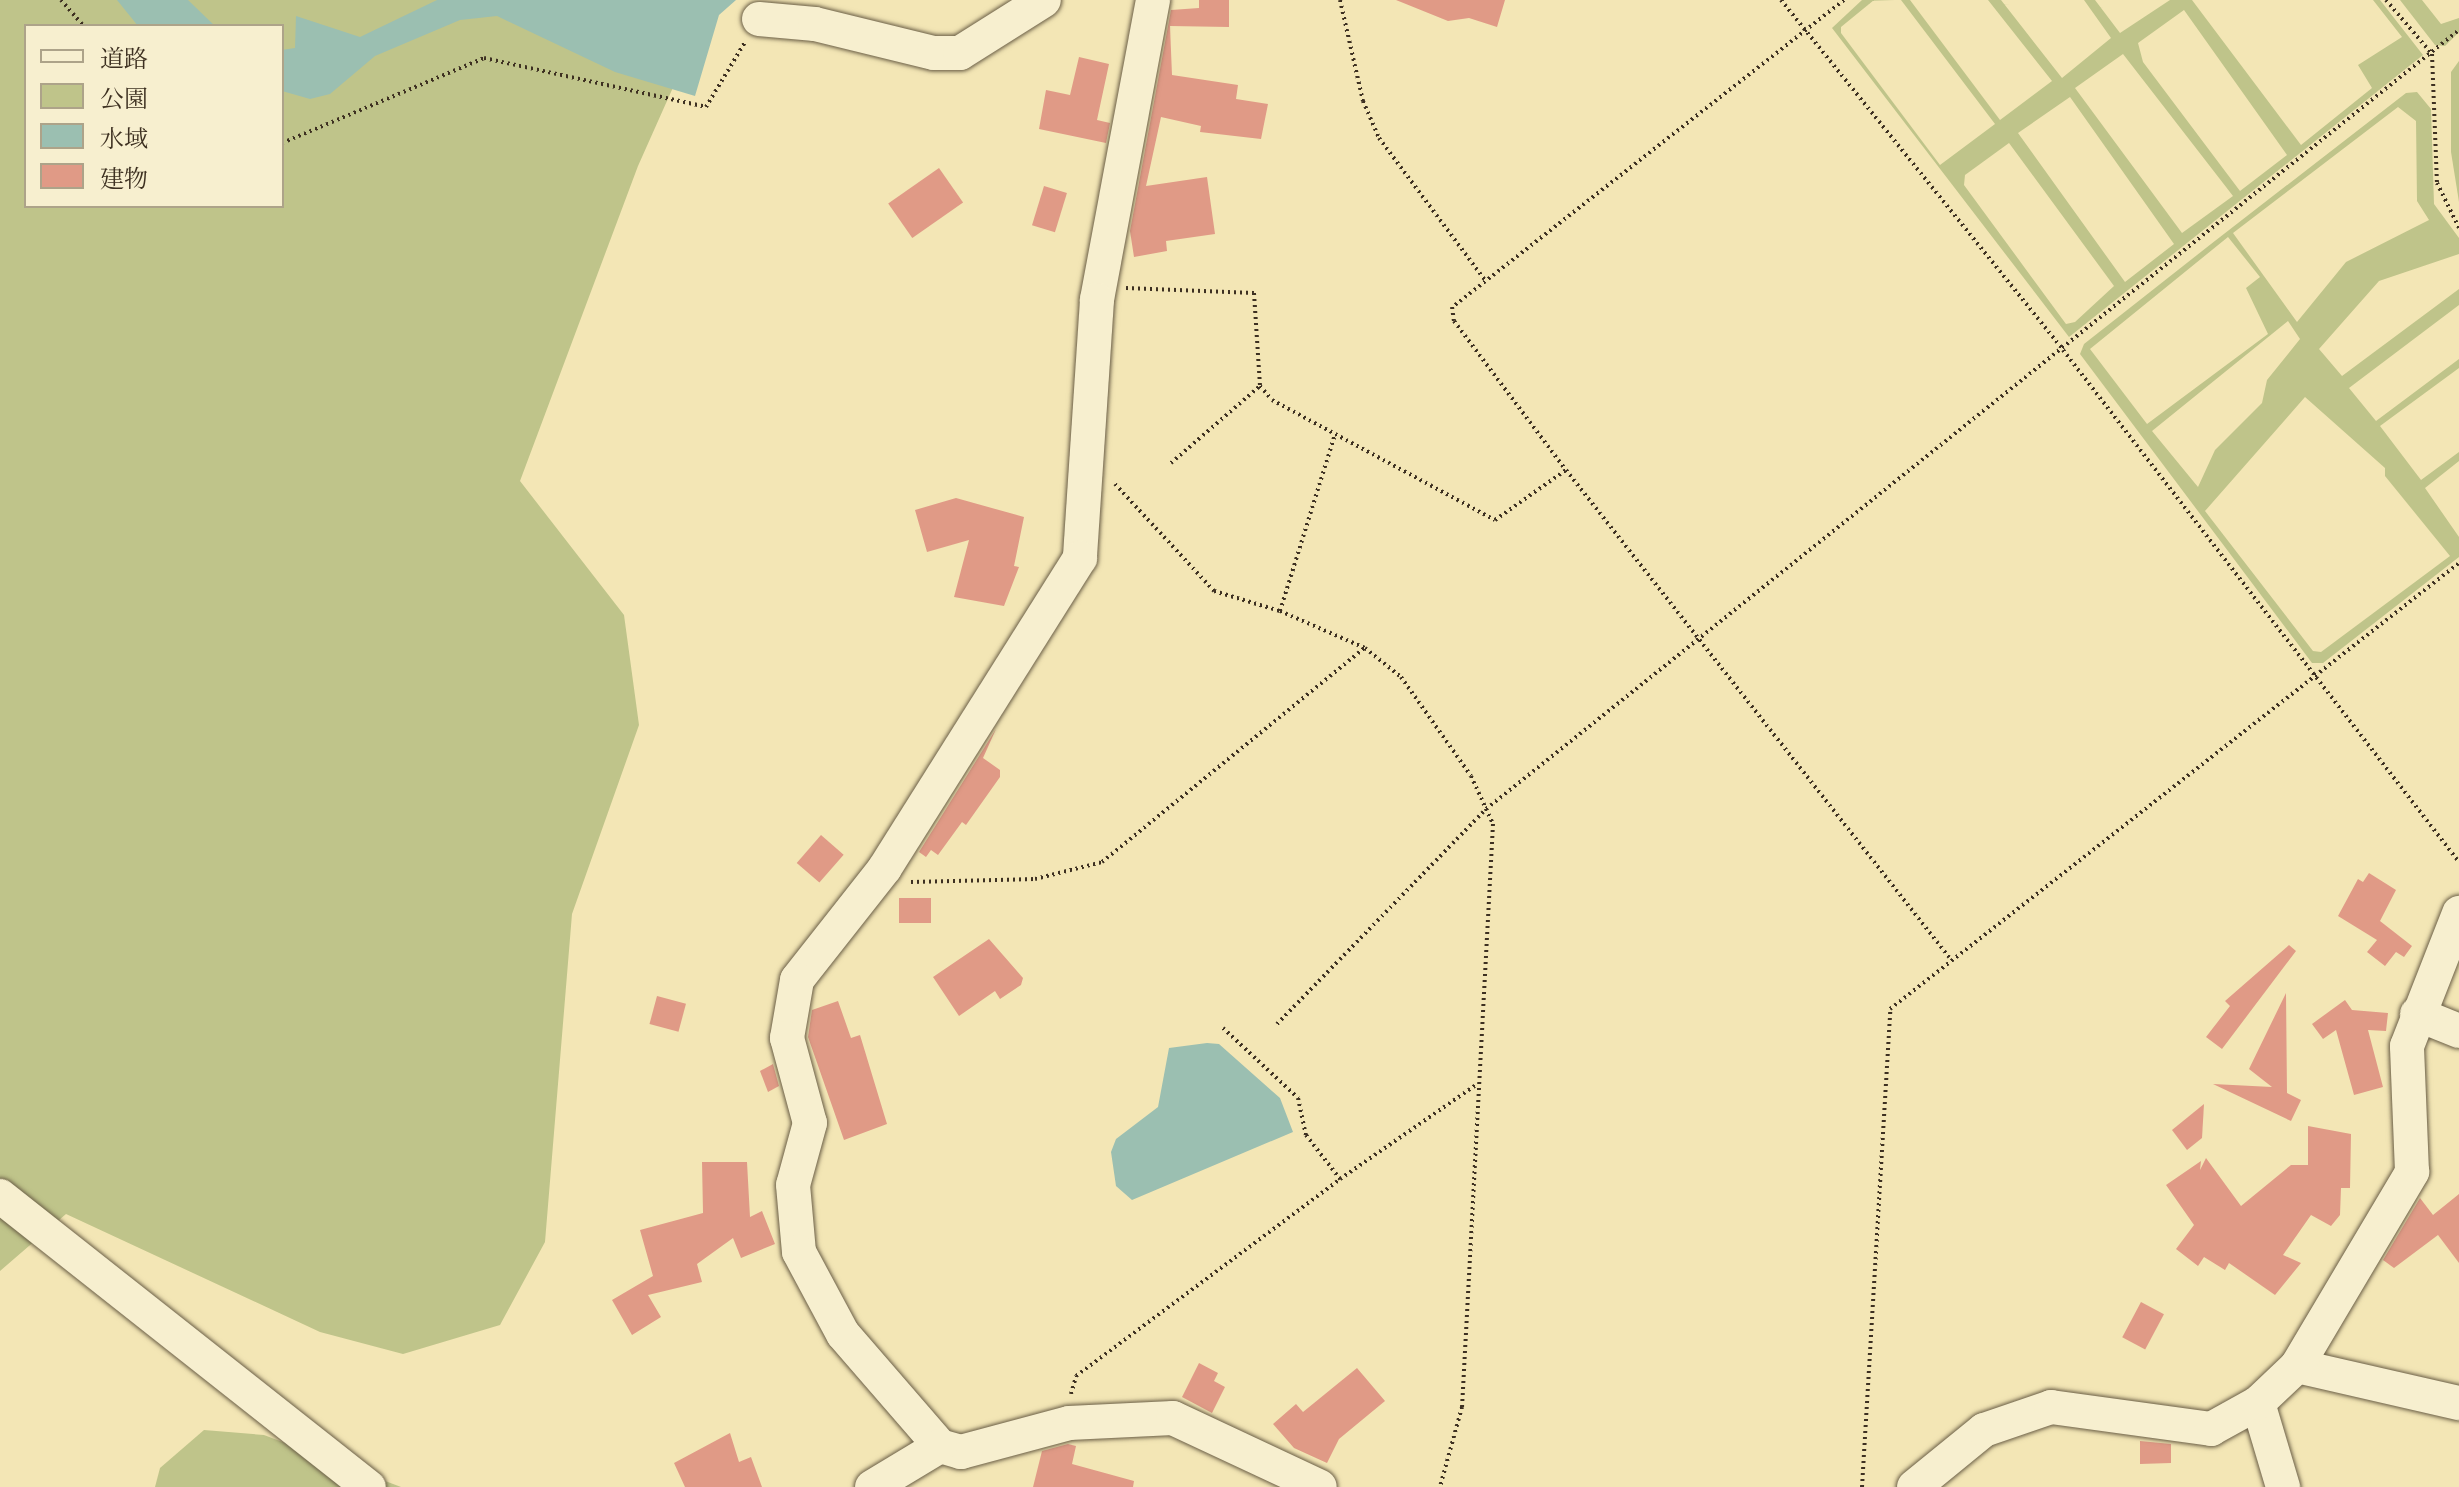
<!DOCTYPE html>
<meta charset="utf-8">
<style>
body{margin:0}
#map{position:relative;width:2459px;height:1487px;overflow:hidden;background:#f3e6b5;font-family:"Libre Caslon Text","Noto Serif JP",serif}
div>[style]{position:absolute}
.green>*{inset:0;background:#bfc48a}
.water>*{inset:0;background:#9bbfb1}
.building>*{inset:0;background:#e09a86;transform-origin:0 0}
.path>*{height:4px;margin-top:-2px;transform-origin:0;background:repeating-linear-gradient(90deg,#3d3021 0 2px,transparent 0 6px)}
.roads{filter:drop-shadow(0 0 2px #6a5e46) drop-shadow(0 0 2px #6a5e46)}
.minor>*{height:34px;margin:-17px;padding:0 17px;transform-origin:17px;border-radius:17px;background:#f7efcf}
span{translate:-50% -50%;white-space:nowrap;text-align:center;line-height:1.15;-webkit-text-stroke:8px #f7efcf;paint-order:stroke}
.legend{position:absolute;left:24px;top:24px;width:260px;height:184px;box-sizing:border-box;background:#f7efcf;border:2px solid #ada389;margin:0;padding:10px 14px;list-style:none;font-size:24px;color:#3d3021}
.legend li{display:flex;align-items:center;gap:16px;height:40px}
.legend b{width:40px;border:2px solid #ada389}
</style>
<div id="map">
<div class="green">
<div style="clip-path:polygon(evenodd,0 0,712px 0,638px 166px,520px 481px,624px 615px,639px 725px,572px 914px,545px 1242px,500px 1325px,403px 1354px,320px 1332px,66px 1214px,0 1271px,0 0,26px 26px,282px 26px,282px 206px,26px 206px,26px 26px)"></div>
<div style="clip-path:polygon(evenodd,1862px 0,1874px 0,1841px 27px,1841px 33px,1940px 165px,1995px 124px,1901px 0,1910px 0,2000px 120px,2052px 81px,1988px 0,2001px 0,2062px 78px,2111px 38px,2084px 0,2095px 0,2120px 33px,2170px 0,2192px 0,2301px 145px,2372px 88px,2358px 65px,2402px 37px,2373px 0,2380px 0,2423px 55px,2069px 337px,1832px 28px,1862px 0,2184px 10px,2287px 155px,2240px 191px,2143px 62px,2138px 43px,2184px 10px,1862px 0,2123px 54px,2233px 196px,2182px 233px,2075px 88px,2123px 54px,1862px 0,2070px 97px,2174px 244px,2125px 282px,2018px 133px,2070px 97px,1862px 0,2009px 143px,2114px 286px,2075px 322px,2066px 324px,1964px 185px,1965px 175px,2009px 143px)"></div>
<div style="clip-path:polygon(2400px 0,2422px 0,2441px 24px,2459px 18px,2459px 32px,2445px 46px,2435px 45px)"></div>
<div style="clip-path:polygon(2459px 61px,2459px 202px,2451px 152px,2451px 72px)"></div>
<div style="clip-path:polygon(evenodd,2417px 92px,2431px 109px,2434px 204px,2459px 238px,2459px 254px,2379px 281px,2319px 349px,2342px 376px,2459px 289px,2459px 305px,2349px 388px,2376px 421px,2459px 359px,2459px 368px,2380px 426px,2421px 480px,2459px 452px,2459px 461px,2425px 488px,2459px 537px,2459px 557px,2323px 663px,2312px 663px,2080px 354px,2084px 344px,2211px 244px,2406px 93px,2417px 92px,2398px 107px,2416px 121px,2417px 201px,2429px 220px,2346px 262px,2297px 322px,2233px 233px,2398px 107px,2417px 92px,2228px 237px,2260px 277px,2246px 288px,2268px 334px,2147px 424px,2090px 349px,2228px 237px,2417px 92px,2288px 321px,2300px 339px,2267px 380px,2262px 403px,2215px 450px,2198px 487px,2152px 431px,2288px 321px,2417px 92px,2305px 397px,2385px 468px,2385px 476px,2450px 556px,2321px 652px,2313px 651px,2205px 511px,2305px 397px)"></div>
<div style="clip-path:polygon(204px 1430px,264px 1435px,401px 1487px,155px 1487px,160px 1468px)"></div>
</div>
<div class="water">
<div style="clip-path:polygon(117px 0,188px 0,215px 26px,138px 26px)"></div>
<div style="clip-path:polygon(437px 0,736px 0,719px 15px,695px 96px,615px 72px,497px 16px,460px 20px,375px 56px,330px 94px,310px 99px,282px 91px,282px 50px,295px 48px,296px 16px,360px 37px)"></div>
<div style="clip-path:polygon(1207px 1043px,1219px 1044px,1280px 1098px,1293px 1132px,1132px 1200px,1116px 1186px,1111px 1152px,1116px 1139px,1158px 1107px,1169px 1048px)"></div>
</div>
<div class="building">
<div style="clip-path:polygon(1199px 0,1229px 0,1229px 27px,1170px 26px,1172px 75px,1238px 85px,1236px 99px,1268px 104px,1261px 139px,1200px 132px,1201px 126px,1161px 117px,1146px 186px,1207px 177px,1215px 234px,1166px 241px,1167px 251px,1134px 257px,1130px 231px,1171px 10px,1199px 8px)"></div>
<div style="clip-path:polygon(1396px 0,1505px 0,1497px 27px,1469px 18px,1448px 21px)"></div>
<div style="clip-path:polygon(1079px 57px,1109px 64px,1097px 120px,1110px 123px,1106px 143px,1039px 129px,1046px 90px,1070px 95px)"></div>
<div style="left:939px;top:168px;width:42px;height:62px;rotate:55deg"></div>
<div style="left:1044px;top:186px;width:24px;height:41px;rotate:17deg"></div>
<div style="clip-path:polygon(956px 498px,1024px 517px,1014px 566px,1019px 567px,1004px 606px,954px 597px,969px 540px,927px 552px,915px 510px)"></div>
<div style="clip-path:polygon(996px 729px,983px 758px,1000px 770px,1000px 777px,966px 825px,962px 822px,938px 855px,931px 850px,926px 857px,919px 852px)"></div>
<div style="left:821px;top:835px;width:30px;height:37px;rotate:41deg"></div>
<div style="clip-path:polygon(2369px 873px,2396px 890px,2380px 921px,2412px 946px,2404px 957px,2396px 952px,2385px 966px,2367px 952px,2377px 940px,2338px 916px,2358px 879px,2363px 882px)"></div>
<div style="left:899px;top:898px;width:32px;height:25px"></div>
<div style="clip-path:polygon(989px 939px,1023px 978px,1021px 985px,1000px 999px,995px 991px,959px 1016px,933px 977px)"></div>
<div style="clip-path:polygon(2289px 945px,2296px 951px,2222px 1049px,2206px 1037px,2230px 1006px,2225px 1001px)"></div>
<div style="clip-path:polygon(2286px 993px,2287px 1093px,2301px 1100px,2291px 1121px,2213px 1084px,2272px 1087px,2249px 1069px)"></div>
<div style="left:657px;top:996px;width:30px;height:29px;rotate:15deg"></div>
<div style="clip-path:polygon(2345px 1000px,2352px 1010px,2388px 1013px,2386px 1031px,2368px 1030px,2383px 1087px,2354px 1095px,2336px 1030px,2323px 1039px,2312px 1024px)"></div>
<div style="clip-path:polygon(838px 1001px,851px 1038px,860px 1035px,887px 1124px,844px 1140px,808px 1037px,812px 1010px)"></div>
<div style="clip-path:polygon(773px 1064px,779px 1086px,768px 1092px,760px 1071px)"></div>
<div style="clip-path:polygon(2204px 1104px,2202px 1138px,2187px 1150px,2172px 1130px)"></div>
<div style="clip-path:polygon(2308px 1126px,2351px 1134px,2350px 1188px,2341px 1188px,2340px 1215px,2331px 1226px,2311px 1215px,2283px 1255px,2301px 1263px,2275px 1295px,2229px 1263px,2225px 1270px,2204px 1257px,2198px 1266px,2176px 1249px,2194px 1225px,2166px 1185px,2201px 1161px,2200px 1170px,2206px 1158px,2241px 1206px,2291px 1165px,2308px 1165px)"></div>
<div style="clip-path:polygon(702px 1162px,747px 1162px,750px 1217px,762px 1211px,775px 1244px,741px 1258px,733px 1238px,697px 1264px,702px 1282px,648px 1295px,661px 1317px,632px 1335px,612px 1300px,653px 1276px,640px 1230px,703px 1213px)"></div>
<div style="clip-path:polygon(2459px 1194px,2459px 1263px,2438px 1235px,2394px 1268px,2383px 1260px,2420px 1198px,2433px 1215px)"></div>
<div style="left:2141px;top:1302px;width:26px;height:40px;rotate:28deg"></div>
<div style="clip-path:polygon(1199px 1363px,1218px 1373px,1214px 1381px,1225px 1387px,1212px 1413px,1182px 1397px)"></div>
<div style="clip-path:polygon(1357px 1368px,1385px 1401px,1339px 1439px,1327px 1463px,1294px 1448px,1273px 1424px,1296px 1404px,1303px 1412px)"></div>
<div style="clip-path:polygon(730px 1433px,739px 1462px,751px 1457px,762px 1487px,685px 1487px,674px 1463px)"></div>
<div style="clip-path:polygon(2140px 1441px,2171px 1444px,2171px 1463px,2140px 1464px)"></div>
<div style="clip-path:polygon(1068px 1444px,1076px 1446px,1072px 1464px,1134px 1481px,1133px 1487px,1033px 1487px,1042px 1451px)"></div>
</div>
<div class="path">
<div style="left:61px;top:0;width:35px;rotate:49deg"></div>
<div style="left:1340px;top:0;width:104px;rotate:77.2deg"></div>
<div style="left:1363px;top:101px;width:40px;rotate:66.6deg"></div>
<div style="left:1379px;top:138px;width:177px;rotate:53.3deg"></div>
<div style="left:1781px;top:0;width:449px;rotate:51.1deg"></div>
<div style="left:2063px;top:350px;width:647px;rotate:52.28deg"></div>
<div style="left:1844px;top:0;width:498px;rotate:141.9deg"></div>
<div style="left:1452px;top:307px;width:14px;rotate:82deg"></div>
<div style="left:1454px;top:321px;width:186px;rotate:53.1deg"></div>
<div style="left:1566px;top:470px;width:620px;rotate:51.82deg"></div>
<div style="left:2386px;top:0;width:71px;rotate:49.6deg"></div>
<div style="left:2432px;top:54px;width:129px;rotate:87.8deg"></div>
<div style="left:2437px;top:183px;width:50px;rotate:63.9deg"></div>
<div style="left:282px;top:143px;width:219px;rotate:-22.8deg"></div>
<div style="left:484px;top:58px;width:227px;rotate:12.4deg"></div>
<div style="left:706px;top:107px;width:76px;rotate:-59deg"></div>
<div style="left:1126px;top:288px;width:128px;rotate:2.2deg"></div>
<div style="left:1254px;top:293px;width:93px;rotate:86.3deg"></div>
<div style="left:1260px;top:386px;width:18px;rotate:49deg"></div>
<div style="left:1272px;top:400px;width:253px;rotate:28.3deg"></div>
<div style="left:1495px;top:520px;width:87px;rotate:-35.2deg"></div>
<div style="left:1171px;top:463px;width:118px;rotate:-40.9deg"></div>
<div style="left:1115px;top:484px;width:146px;rotate:47.2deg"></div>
<div style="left:1214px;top:591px;width:69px;rotate:16.9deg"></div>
<div style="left:1280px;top:611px;width:93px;rotate:23.5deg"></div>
<div style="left:1365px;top:648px;width:46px;rotate:38.9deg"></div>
<div style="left:1401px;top:677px;width:121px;rotate:54.7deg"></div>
<div style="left:1471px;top:776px;width:53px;rotate:65.4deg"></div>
<div style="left:1493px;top:824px;width:584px;rotate:93.04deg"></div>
<div style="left:1462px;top:1407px;width:83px;rotate:105.4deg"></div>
<div style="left:1280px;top:611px;width:185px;rotate:-72.7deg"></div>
<div style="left:911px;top:882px;width:124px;rotate:-1.4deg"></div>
<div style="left:1035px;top:879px;width:69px;rotate:-14.2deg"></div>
<div style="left:1102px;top:862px;width:338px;rotate:-39.2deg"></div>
<div style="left:1277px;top:1024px;width:300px;rotate:-45.8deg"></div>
<div style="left:1486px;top:809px;width:1246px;rotate:-38.68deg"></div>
<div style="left:1223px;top:1028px;width:103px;rotate:43deg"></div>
<div style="left:1298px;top:1098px;width:38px;rotate:78deg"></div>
<div style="left:1306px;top:1135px;width:56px;rotate:52.3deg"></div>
<div style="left:1071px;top:1394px;width:19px;rotate:-74deg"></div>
<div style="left:1076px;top:1376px;width:329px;rotate:-36.7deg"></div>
<div style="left:1340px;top:1179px;width:165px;rotate:-34.7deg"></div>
<div style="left:1862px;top:1487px;width:479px;rotate:-86.6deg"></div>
<div style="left:1890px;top:1009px;width:723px;rotate:-38.09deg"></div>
</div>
<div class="roads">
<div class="minor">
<div style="left:1153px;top:0;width:305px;rotate:100.6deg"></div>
<div style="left:1097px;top:300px;width:259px;rotate:93.8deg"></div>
<div style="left:1080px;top:558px;width:366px;rotate:122.2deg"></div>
<div style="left:885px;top:868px;width:142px;rotate:128.2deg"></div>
<div style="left:797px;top:980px;width:59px;rotate:99.8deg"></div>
<div style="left:787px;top:1038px;width:88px;rotate:74.9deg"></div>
<div style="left:810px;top:1123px;width:64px;rotate:105.3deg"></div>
<div style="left:793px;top:1185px;width:67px;rotate:84.9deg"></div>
<div style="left:799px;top:1252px;width:93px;rotate:61.8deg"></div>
<div style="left:843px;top:1334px;width:148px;rotate:49.1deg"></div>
<div style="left:940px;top:1446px;width:22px;rotate:16deg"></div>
<div style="left:961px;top:1452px;width:112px;rotate:-15deg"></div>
<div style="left:1069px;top:1423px;width:104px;rotate:-2.8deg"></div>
<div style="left:1173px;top:1418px;width:162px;rotate:25.1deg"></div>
<div style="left:759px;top:19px;width:56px;rotate:5.1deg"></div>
<div style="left:815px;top:24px;width:122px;rotate:13.7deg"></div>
<div style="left:934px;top:53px;width:26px"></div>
<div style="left:960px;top:53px;width:99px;rotate:-32.2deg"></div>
<div style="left:2417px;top:1014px;width:45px;rotate:22deg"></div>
<div style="left:0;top:1196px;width:470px;rotate:38.3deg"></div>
<div style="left:2297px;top:1366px;width:166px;rotate:12.9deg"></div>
<div style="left:2258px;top:1403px;width:88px;rotate:73.4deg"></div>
<div style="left:872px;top:1487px;width:79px;rotate:-31.1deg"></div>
<div style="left:1914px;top:1487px;width:90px;rotate:-39.2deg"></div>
<div style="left:1984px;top:1430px;width:71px;rotate:-18.9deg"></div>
<div style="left:2051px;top:1407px;width:162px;rotate:7.8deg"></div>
<div style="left:2211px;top:1429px;width:54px;rotate:-29deg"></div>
<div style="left:2258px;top:1403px;width:54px;rotate:-43.5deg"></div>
<div style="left:2297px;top:1366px;width:226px;rotate:-59.3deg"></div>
<div style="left:2412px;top:1172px;width:126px;rotate:-92.3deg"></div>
<div style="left:2407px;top:1046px;width:143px;rotate:-68.6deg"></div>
</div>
</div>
<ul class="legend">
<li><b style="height:10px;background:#f7efcf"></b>道路</li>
<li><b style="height:22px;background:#bfc48a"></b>公園</li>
<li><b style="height:22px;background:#9bbfb1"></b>水域</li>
<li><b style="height:22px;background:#e09a86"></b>建物</li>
</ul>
</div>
